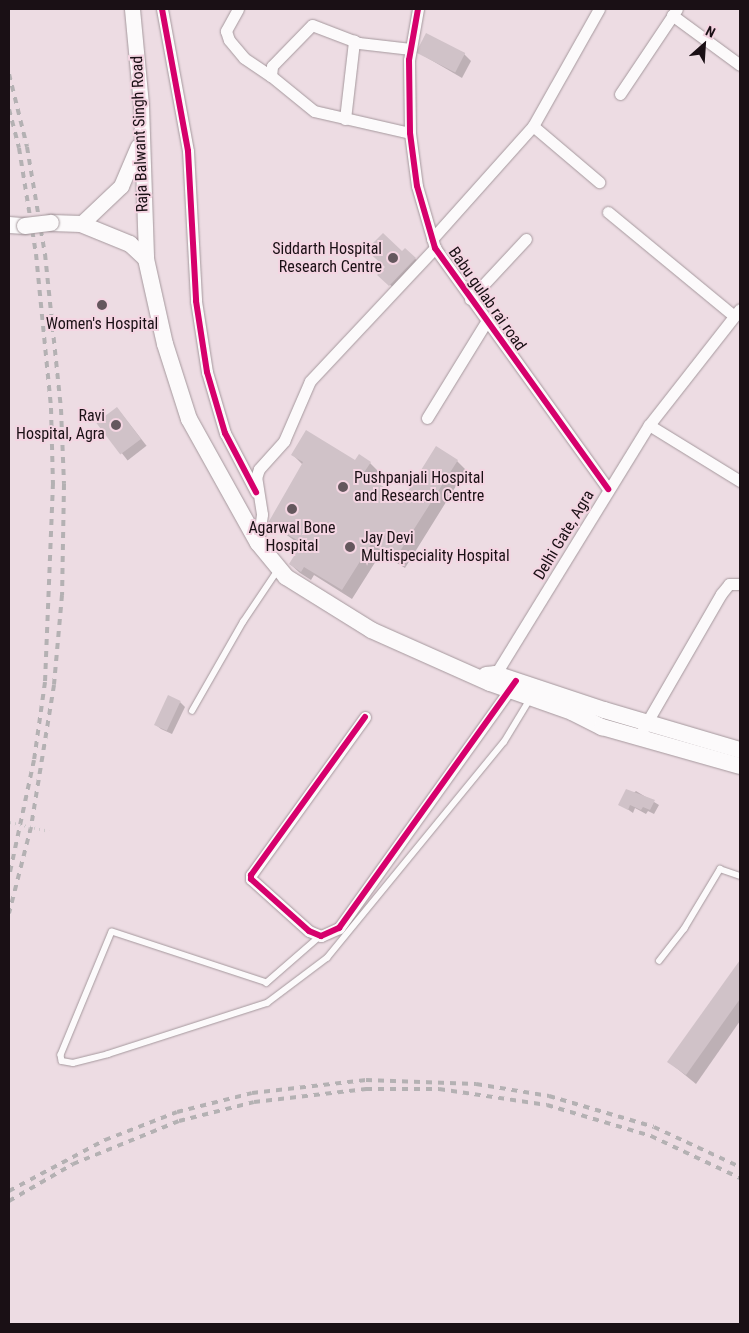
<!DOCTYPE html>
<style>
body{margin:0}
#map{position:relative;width:749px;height:1333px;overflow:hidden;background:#eddce3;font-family:"Roboto Condensed",sans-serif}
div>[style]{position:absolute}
.shadow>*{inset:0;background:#0003;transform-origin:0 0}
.building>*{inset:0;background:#d0c2c8;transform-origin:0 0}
.roads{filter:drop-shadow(0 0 1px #a5989d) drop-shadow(0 0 1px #a5989d)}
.service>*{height:5.5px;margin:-2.75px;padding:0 2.75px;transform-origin:2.75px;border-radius:2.75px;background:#fcfafb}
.minor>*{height:11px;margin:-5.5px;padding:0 5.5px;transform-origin:5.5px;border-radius:5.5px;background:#fcfafb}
.tertiary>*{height:15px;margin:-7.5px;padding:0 7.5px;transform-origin:7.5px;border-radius:7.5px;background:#fcfafb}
.secondary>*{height:16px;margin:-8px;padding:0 8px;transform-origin:8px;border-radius:8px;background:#fcfafb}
.rail>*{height:4px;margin-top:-2px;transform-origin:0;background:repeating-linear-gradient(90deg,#b4b1b3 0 6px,transparent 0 12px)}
.path-bridge>*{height:2.5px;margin-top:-1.25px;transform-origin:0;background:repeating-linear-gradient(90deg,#cec9cb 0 1px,transparent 0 5px)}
.bridges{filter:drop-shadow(0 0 1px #a5989d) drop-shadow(0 0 1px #a5989d)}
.secondary-bridge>*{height:16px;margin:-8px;padding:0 8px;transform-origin:8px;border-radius:8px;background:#fcfafb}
.cycleway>*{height:6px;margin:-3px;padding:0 3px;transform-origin:3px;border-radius:3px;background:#d6006c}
.dots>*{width:14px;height:14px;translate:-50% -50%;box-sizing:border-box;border:2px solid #f4d5e2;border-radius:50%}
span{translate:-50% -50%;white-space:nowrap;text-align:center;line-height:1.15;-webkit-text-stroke:4px #f4d5e2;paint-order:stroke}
.street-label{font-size:16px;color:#1a1015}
.poi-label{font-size:16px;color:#1a1015}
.right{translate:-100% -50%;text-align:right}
.left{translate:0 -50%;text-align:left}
.frame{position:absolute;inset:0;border:10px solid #1a1015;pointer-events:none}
.north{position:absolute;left:679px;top:20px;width:50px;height:50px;-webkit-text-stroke:4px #f4d5e2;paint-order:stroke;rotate:26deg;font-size:14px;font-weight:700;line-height:20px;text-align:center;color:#1a1015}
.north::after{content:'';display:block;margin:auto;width:18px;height:22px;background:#1a1015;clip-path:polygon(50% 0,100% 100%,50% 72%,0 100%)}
</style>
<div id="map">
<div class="shadow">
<div style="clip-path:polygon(419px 53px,464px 54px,471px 61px,462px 78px)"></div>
<div style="left:405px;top:250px;width:23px;height:36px;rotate:41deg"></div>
<div style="left:117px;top:408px;width:48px;height:24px;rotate:52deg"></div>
<div style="clip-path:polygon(293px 455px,370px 463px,379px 472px,373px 482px,404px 501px,457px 461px,466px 470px,405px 568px,381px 553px,352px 599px,314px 575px,311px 580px,300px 573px,290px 564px,302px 546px,270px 523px,303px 465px)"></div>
<div style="clip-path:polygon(180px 702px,185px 707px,172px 734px,161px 729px,156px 725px)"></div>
<div style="clip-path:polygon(636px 791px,659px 805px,654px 814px,648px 811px,646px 814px,635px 808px,633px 813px,620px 804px)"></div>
<div style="clip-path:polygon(740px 962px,740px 1021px,696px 1084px,669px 1062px)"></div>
</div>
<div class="building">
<div style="left:426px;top:33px;width:44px;height:22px;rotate:27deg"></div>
<div style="clip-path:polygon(383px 233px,402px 251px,405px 248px,416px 258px,389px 286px,377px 275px,385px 267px,366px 250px)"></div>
<div style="left:117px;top:407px;width:40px;height:26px;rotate:53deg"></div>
<div style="clip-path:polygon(306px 430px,355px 460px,359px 454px,371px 462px,363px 474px,403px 499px,436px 446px,458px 460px,395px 559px,371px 544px,342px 590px,304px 567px,301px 572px,289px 564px,302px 543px,268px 523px,303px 462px,291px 455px)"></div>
<div style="left:168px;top:695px;width:14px;height:33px;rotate:25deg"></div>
<div style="clip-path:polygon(626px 789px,655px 800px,650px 810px,643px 807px,641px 810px,630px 805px,628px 810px,618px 805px)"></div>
<div style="clip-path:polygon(740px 960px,740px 999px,686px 1075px,667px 1062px)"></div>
</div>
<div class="roads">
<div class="service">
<div style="left:192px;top:711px;width:103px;rotate:-60.2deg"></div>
<div style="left:243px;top:622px;width:63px;rotate:-56.1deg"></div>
<div style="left:321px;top:936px;width:72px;rotate:139deg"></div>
<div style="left:267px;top:983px;width:163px;rotate:-161.8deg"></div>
<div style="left:112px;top:932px;width:133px;rotate:112.5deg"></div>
<div style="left:61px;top:1055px;width:6px;rotate:81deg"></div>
<div style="left:62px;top:1061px;width:11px;rotate:10deg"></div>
<div style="left:73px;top:1063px;width:36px;rotate:-14deg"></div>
<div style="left:108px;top:1054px;width:167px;rotate:-17.8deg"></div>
<div style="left:267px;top:1003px;width:75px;rotate:-36.9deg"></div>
<div style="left:327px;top:958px;width:279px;rotate:-50.7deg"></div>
<div style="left:504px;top:742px;width:50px;rotate:-58.8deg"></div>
<div style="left:659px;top:961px;width:41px;rotate:-52deg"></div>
<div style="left:684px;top:929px;width:70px;rotate:-59deg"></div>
<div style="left:720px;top:869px;width:21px;rotate:19deg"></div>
</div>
<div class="minor">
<div style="left:162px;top:9px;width:144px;rotate:79.6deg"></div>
<div style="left:188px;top:151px;width:150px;rotate:86.9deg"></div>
<div style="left:196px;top:301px;width:72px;rotate:81.2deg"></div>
<div style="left:207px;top:372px;width:64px;rotate:73.6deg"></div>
<div style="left:225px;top:433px;width:67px;rotate:62.3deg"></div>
<div style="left:238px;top:9px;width:25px;rotate:119deg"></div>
<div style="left:226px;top:31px;width:9px;rotate:72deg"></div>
<div style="left:229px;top:40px;width:23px;rotate:50deg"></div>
<div style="left:244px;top:58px;width:32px;rotate:34deg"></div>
<div style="left:418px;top:9px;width:52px;rotate:100deg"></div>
<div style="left:409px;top:60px;width:73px;rotate:89.2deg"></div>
<div style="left:410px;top:133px;width:53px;rotate:82.5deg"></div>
<div style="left:417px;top:186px;width:65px;rotate:73.8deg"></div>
<div style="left:435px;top:248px;width:297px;rotate:54.3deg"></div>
<div style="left:672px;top:15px;width:84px;rotate:36.3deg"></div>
<div style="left:620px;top:94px;width:102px;rotate:-56.2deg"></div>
<div style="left:345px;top:119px;width:79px;rotate:-83.4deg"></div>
<div style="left:533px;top:126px;width:87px;rotate:40.3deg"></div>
<div style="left:410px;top:133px;width:98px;rotate:-167.1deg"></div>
<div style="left:314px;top:111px;width:55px;rotate:-140.9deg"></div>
<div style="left:271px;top:76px;width:10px;rotate:-84deg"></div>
<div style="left:272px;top:66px;width:57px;rotate:-45.7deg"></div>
<div style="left:312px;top:25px;width:50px;rotate:21deg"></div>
<div style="left:359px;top:43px;width:52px;rotate:6.6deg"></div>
<div style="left:608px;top:212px;width:163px;rotate:39.5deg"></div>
<div style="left:432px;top:239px;width:152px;rotate:-48.2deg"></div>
<div style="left:533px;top:126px;width:134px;rotate:-60.6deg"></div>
<div style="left:470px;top:299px;width:82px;rotate:-47deg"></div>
<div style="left:427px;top:418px;width:113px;rotate:-58.4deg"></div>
<div style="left:649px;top:425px;width:107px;rotate:31.6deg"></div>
<div style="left:258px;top:543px;width:29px;rotate:-82deg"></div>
<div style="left:262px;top:514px;width:36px;rotate:-99deg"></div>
<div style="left:256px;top:478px;width:9px;rotate:-72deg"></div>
<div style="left:259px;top:469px;width:38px;rotate:-48deg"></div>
<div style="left:284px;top:441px;width:65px;rotate:-66.6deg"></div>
<div style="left:310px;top:381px;width:183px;rotate:-46.8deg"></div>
<div style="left:492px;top:680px;width:299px;rotate:-58.4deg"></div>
<div style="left:649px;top:425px;width:147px;rotate:-51.9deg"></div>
<div style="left:365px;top:717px;width:195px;rotate:125.8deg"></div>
<div style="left:251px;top:875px;width:4px;rotate:90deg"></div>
<div style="left:251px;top:879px;width:78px;rotate:41.9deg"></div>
<div style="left:309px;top:931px;width:13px;rotate:23deg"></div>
<div style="left:321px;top:936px;width:20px;rotate:-24deg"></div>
<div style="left:339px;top:928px;width:300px;rotate:-54.4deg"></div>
<div style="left:643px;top:729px;width:156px;rotate:-60deg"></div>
<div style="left:721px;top:594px;width:13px;rotate:-51deg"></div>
<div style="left:729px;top:584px;width:11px"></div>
</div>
<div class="tertiary">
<div style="left:132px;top:9px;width:96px;rotate:84.6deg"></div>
<div style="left:141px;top:105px;width:154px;rotate:88.1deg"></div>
<div style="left:81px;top:224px;width:55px;rotate:-43.5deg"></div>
<div style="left:121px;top:186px;width:43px;rotate:-67deg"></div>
</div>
<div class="secondary">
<div style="left:51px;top:223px;width:30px;rotate:2deg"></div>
<div style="left:81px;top:224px;width:53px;rotate:22.2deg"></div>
<div style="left:130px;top:244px;width:22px;rotate:43deg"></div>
<div style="left:146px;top:259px;width:87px;rotate:77.4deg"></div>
<div style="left:165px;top:344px;width:79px;rotate:72.3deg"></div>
<div style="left:189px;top:419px;width:142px;rotate:60.9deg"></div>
<div style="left:258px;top:543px;width:44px;rotate:50.5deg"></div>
<div style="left:286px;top:577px;width:100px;rotate:31.9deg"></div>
<div style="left:371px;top:630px;width:130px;rotate:24deg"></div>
<div style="left:490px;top:683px;width:87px;rotate:19.5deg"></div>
<div style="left:572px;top:712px;width:34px;rotate:27deg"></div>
<div style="left:602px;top:727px;width:143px;rotate:15.8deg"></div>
<div style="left:9px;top:225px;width:16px;rotate:4deg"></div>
<div style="left:486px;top:675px;width:10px;rotate:-6deg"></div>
<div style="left:496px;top:674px;width:114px;rotate:18.4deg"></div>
<div style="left:604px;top:710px;width:142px;rotate:16.4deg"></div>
</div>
</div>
<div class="rail">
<div style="left:9px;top:74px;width:75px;rotate:76.1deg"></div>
<div style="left:27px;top:147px;width:109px;rotate:80.5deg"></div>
<div style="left:45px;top:254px;width:156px;rotate:84.1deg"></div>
<div style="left:61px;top:409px;width:75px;rotate:87.7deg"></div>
<div style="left:64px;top:484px;width:111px;rotate:91deg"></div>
<div style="left:62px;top:595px;width:90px;rotate:95.1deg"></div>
<div style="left:54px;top:685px;width:144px;rotate:99.2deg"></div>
<div style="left:31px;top:827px;width:89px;rotate:104.3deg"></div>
<div style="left:9px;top:109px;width:40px;rotate:75.6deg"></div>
<div style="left:19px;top:148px;width:107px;rotate:80.9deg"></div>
<div style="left:36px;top:254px;width:155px;rotate:84.4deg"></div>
<div style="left:51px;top:408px;width:75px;rotate:88.5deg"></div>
<div style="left:53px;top:483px;width:199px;rotate:92.3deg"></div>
<div style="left:45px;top:682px;width:79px;rotate:98deg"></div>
<div style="left:34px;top:760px;width:120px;rotate:102.1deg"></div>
<div style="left:9px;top:1191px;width:109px;rotate:-28deg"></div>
<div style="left:105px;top:1140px;width:77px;rotate:-21.3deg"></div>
<div style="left:177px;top:1112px;width:77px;rotate:-14.2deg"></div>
<div style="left:252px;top:1093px;width:115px;rotate:-6.5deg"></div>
<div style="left:366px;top:1080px;width:110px;rotate:2.1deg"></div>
<div style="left:476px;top:1084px;width:74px;rotate:9.3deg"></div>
<div style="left:549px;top:1096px;width:109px;rotate:16.4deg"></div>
<div style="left:654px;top:1127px;width:95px;rotate:24.9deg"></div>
<div style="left:9px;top:1201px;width:74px;rotate:-30deg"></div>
<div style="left:73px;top:1164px;width:114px;rotate:-22.1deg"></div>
<div style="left:179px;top:1121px;width:77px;rotate:-14.2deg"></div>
<div style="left:254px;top:1102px;width:113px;rotate:-6.6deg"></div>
<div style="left:366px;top:1089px;width:73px"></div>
<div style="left:439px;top:1089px;width:109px;rotate:8.4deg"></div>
<div style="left:547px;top:1105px;width:109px;rotate:16.6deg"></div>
<div style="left:651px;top:1136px;width:98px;rotate:25.3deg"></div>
</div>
<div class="path-bridge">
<div style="left:10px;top:822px;width:40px;rotate:13deg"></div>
</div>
<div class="bridges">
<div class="secondary-bridge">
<div style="left:25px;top:226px;width:26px;rotate:-7deg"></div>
</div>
</div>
<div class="cycleway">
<div style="left:162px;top:9px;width:144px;rotate:79.6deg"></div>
<div style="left:188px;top:151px;width:150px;rotate:86.9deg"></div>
<div style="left:196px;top:301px;width:72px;rotate:81.2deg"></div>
<div style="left:207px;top:372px;width:64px;rotate:73.6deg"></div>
<div style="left:225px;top:433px;width:67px;rotate:62.3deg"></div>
<div style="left:418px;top:9px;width:52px;rotate:100deg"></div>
<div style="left:409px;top:60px;width:73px;rotate:89.2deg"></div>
<div style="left:410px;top:133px;width:53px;rotate:82.5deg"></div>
<div style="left:417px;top:186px;width:65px;rotate:73.8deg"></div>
<div style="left:435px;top:248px;width:297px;rotate:54.3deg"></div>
<div style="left:365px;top:717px;width:195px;rotate:125.8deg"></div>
<div style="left:251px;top:875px;width:4px;rotate:90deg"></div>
<div style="left:251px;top:879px;width:78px;rotate:41.9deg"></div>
<div style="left:309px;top:931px;width:13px;rotate:23deg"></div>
<div style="left:321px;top:936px;width:20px;rotate:-24deg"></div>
<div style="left:339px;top:928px;width:304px;rotate:-54.4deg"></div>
</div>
<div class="dots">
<div style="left:393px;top:258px;background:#64575d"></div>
<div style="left:102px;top:305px;background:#64575d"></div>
<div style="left:116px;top:425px;background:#64575d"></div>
<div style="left:343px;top:487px;background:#64575d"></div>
<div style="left:292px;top:509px;background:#64575d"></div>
<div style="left:350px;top:547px;background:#64575d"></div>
</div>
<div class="street-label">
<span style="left:140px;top:134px;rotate:-92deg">Raja Balwant Singh Road</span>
<span style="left:487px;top:299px;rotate:55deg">Babu gulab rai road</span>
<span style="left:564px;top:535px;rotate:-59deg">Delhi Gate, Agra</span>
</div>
<div class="poi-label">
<span class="right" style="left:382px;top:258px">Siddarth Hospital<br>Research Centre</span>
<span style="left:102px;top:324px">Women's Hospital</span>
<span class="right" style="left:105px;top:425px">Ravi<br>Hospital, Agra</span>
<span class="left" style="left:354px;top:487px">Pushpanjali Hospital<br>and Research Centre</span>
<span style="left:292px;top:537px">Agarwal Bone<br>Hospital</span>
<span class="left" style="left:361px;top:547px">Jay Devi<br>Multispeciality Hospital</span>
</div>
<div class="frame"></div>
<div class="north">N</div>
</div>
